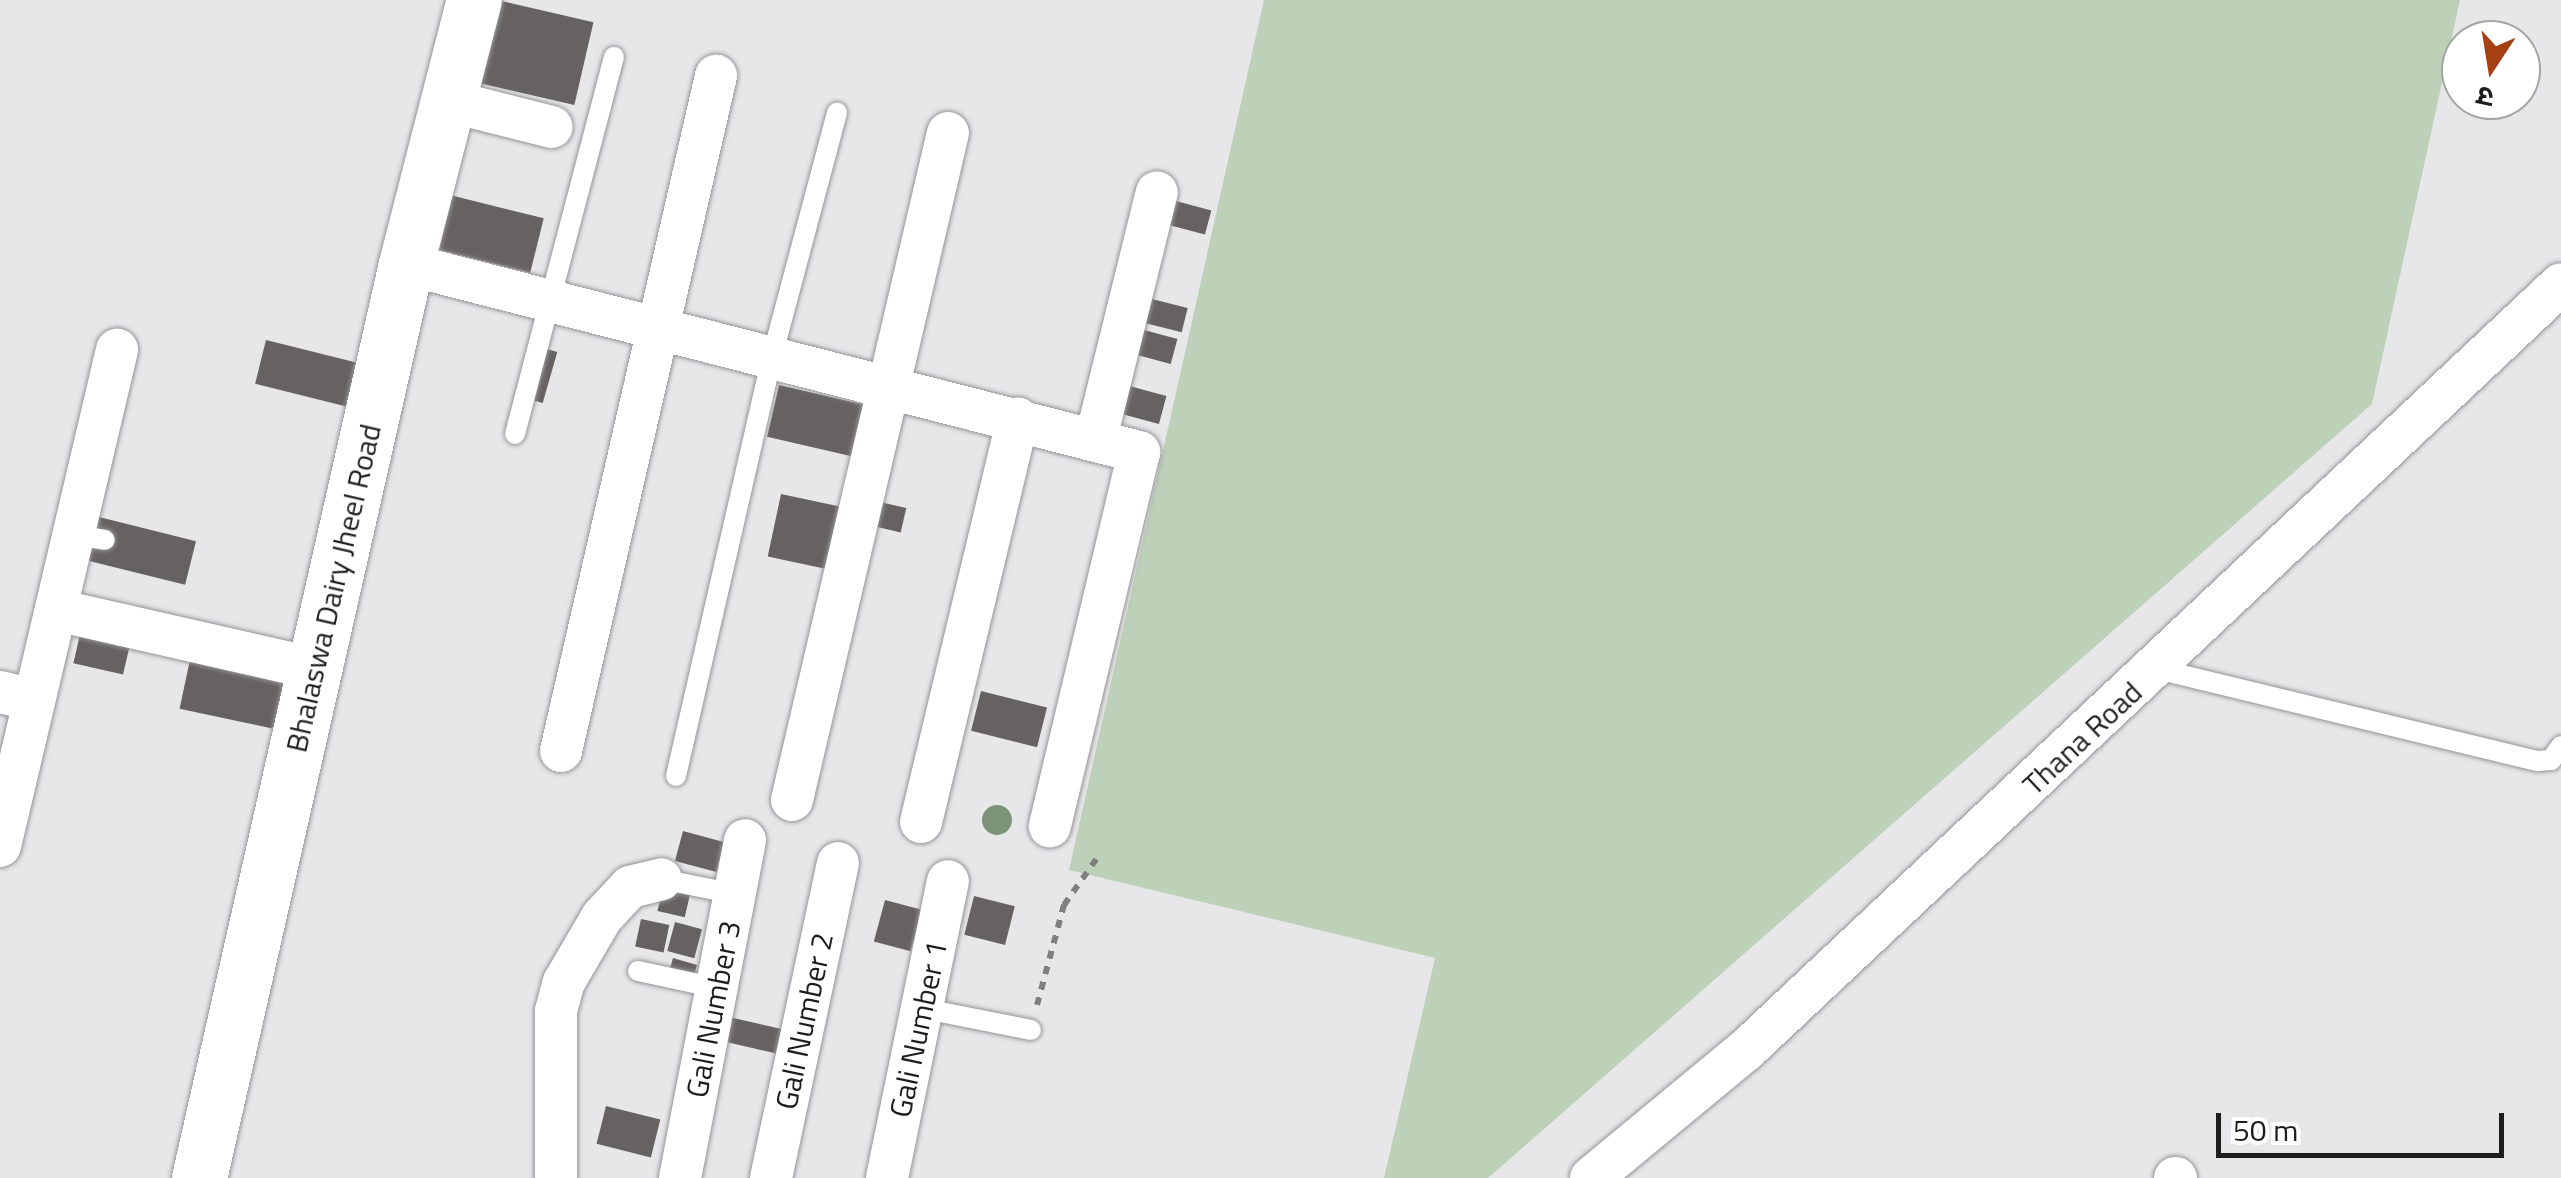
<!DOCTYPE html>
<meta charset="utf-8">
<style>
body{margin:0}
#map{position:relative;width:2561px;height:1178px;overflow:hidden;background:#e7e7ea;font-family:"Titillium Web","Noto Sans Devanagari",sans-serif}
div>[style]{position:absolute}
.green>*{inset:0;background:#bcd1b8}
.building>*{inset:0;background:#666261;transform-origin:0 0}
.path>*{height:6px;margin-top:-3px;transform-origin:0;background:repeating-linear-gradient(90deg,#808082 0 8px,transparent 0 16px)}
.roads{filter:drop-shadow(0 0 2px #959598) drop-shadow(0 0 2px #959598)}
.lane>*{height:20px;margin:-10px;padding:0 10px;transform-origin:10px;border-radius:10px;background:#fff}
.street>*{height:42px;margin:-21px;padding:0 21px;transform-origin:21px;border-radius:21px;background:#fff}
.secondary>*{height:55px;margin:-27.5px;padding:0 27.5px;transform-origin:27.5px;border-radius:27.5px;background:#fff}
.trees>*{width:30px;height:30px;margin:-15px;border-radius:50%;background:#7d9379}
span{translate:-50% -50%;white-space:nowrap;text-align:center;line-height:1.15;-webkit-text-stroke:10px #fff;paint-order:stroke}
.street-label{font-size:30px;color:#1d1d1e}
.north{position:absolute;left:2441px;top:20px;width:100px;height:100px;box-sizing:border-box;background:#fff;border:2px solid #a5a5a5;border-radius:50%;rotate:192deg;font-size:28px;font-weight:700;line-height:40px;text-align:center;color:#1d1d1e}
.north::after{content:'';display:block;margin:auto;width:35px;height:45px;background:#a54014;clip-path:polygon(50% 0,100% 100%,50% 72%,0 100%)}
.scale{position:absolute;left:2216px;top:1113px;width:288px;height:45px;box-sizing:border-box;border:5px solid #1d1d1e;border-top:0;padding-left:12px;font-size:30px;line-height:35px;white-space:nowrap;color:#1d1d1e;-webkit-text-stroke:8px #fff;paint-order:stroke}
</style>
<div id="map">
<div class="green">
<div style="clip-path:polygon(1264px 0,2460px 0,2372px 404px,1488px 1178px,1384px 1178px,1435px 958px,1069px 870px)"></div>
</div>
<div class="building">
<div style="left:497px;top:0;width:99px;height:85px;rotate:13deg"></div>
<div style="left:438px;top:192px;width:109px;height:56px;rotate:14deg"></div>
<div style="left:1165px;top:198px;width:48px;height:25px;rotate:15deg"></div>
<div style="left:1144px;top:297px;width:45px;height:25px;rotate:14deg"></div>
<div style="left:1133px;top:327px;width:46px;height:26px;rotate:15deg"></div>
<div style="left:266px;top:340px;width:94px;height:45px;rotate:14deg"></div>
<div style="left:540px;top:347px;width:18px;height:53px;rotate:16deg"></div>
<div style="left:1122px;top:384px;width:46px;height:29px;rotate:15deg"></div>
<div style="left:779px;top:385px;width:90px;height:53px;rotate:13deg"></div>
<div style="left:781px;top:494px;width:60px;height:64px;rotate:12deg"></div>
<div style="left:880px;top:502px;width:27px;height:25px;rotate:13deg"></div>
<div style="left:99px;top:517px;width:100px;height:45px;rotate:14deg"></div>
<div style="left:81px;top:630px;width:51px;height:34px;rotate:13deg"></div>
<div style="left:191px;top:655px;width:98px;height:55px;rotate:12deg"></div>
<div style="left:981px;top:691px;width:68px;height:41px;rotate:14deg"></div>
<div style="left:683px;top:831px;width:43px;height:31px;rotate:15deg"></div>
<div style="left:666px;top:874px;width:28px;height:38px;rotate:13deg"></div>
<div style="left:974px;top:896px;width:42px;height:40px;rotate:14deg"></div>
<div style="left:885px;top:900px;width:38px;height:43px;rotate:15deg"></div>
<div style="left:641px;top:919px;width:29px;height:28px;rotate:12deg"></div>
<div style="left:675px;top:922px;width:28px;height:30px;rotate:15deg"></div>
<div style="left:673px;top:958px;width:25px;height:16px;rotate:16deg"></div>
<div style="left:716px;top:1014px;width:70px;height:25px;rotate:13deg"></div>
<div style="left:606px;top:1106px;width:56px;height:39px;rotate:14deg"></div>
</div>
<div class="path">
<div style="left:1037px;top:1005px;width:104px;rotate:-74.9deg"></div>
<div style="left:1064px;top:905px;width:57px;rotate:-54.9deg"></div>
</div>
<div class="roads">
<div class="lane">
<div style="left:515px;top:434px;width:390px;rotate:-75.3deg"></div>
<div style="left:74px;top:535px;width:31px;rotate:9deg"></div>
<div style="left:2157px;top:669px;width:392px;rotate:13.6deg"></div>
<div style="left:2538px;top:761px;width:13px;rotate:-4deg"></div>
<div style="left:2551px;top:760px;width:17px;rotate:-54deg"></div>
<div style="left:676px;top:776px;width:430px;rotate:-77.1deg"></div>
<div style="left:772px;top:357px;width:253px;rotate:-75.1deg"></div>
<div style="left:661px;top:879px;width:76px;rotate:11.5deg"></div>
<div style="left:638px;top:971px;width:81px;rotate:12.1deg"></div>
<div style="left:925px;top:1009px;width:108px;rotate:11.2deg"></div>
</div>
<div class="street">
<div style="left:445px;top:100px;width:110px;rotate:14.2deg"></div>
<div style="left:406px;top:264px;width:757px;rotate:14.39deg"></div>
<div style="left:1139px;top:452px;width:385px;rotate:103.4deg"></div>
<div style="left:1096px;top:438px;width:253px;rotate:-76.1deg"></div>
<div style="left:56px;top:610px;width:267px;rotate:12.8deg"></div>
<div style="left:0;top:692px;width:35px;rotate:13deg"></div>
<div style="left:561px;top:751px;width:693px;rotate:-77.07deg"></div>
<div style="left:792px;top:800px;width:685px;rotate:-76.84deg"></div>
<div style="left:921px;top:822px;width:415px;rotate:-76.5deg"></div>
<div style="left:0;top:846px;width:510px;rotate:-76.73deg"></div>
<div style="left:556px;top:1178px;width:167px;rotate:-90deg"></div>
<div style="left:556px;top:1011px;width:30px;rotate:-75deg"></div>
<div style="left:564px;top:982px;width:75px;rotate:-59.7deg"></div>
<div style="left:602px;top:917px;width:41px;rotate:-47deg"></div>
<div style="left:630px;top:887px;width:32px;rotate:-14deg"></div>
<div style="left:680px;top:1178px;width:344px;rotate:-79.1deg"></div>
<div style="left:771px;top:1178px;width:322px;rotate:-78deg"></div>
<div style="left:887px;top:1178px;width:303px;rotate:-78.4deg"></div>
<div style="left:1591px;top:1178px;width:201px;rotate:-39.6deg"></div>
<div style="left:1746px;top:1050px;width:1118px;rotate:-43.22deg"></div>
<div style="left:2175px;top:1178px;width:1px"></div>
</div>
<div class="secondary">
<div style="left:199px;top:1178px;width:937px;rotate:-77.24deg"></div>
<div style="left:406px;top:264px;width:273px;rotate:-75.6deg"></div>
</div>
</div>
<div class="trees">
<div style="left:997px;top:820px"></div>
</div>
<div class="street-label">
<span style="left:333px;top:588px;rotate:-77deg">Bhalaswa Dairy Jheel Road</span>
<span style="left:2082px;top:738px;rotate:-43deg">Thana Road</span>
<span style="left:713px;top:1009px;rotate:-79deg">Gali Number 3</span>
<span style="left:804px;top:1021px;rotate:-78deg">Gali Number 2</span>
<span style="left:918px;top:1029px;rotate:-78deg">Gali Number 1</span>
</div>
<div class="north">उ</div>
<div class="scale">50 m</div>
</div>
